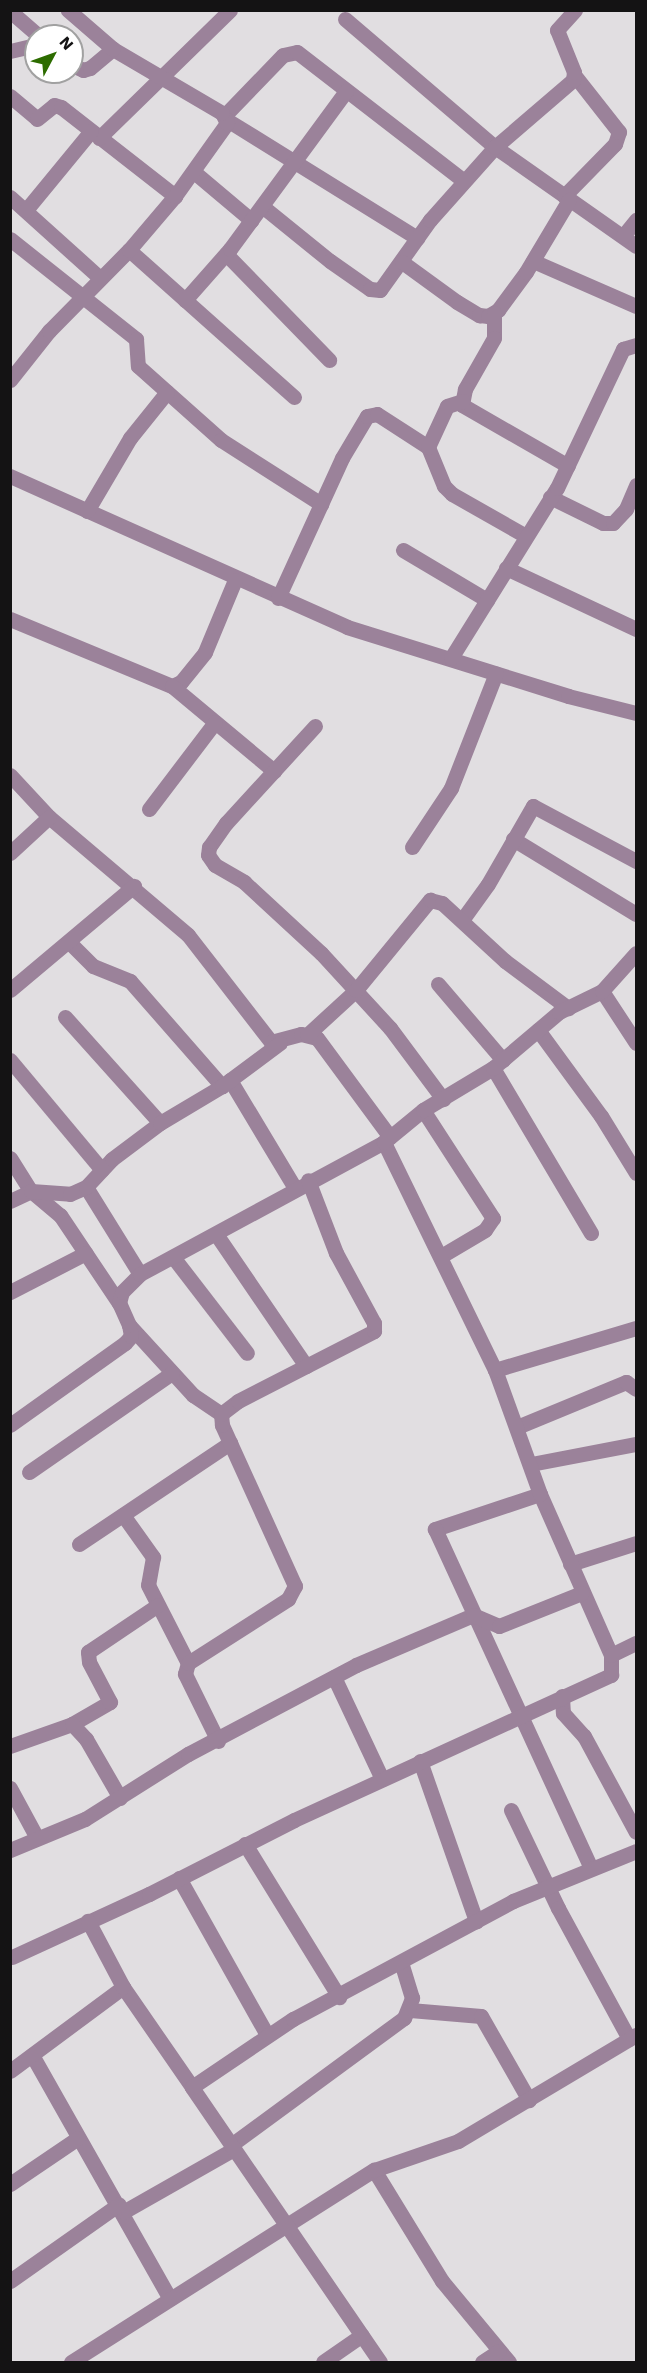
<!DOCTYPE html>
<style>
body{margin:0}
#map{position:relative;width:647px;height:2373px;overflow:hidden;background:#e1dee1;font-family:"Work Sans",sans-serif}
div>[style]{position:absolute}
.minor>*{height:15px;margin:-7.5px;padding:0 7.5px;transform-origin:7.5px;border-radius:7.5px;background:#9b829a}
span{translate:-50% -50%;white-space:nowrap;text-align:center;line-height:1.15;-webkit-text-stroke:4.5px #fff;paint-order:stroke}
.frame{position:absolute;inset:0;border:12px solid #141314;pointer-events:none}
.north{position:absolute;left:24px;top:24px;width:60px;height:60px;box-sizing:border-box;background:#fff;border:2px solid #a1a1a1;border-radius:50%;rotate:49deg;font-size:16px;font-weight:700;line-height:24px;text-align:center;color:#141314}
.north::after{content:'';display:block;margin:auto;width:21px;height:27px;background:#2d6c00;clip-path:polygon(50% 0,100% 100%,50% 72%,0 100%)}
</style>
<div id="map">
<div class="minor">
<div style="left:10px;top:11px;width:38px;rotate:41deg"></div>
<div style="left:345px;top:19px;width:197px;rotate:40.5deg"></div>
<div style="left:495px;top:147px;width:172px;rotate:35.1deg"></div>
<div style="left:10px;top:51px;width:27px;rotate:-13deg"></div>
<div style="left:72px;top:65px;width:12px;rotate:24deg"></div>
<div style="left:83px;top:70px;width:7px;rotate:-16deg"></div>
<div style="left:90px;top:68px;width:30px;rotate:-40deg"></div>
<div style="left:10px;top:96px;width:35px;rotate:40deg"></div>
<div style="left:37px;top:119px;width:22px;rotate:-39deg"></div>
<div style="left:54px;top:105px;width:7px;rotate:16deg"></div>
<div style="left:61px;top:107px;width:145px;rotate:38deg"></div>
<div style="left:225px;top:115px;width:83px;rotate:-46deg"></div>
<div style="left:283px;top:55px;width:14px;rotate:-12deg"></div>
<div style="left:297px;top:52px;width:211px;rotate:37.7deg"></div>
<div style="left:227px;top:120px;width:224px;rotate:31.8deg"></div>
<div style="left:99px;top:138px;width:183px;rotate:-44.3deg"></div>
<div style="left:194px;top:172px;width:75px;rotate:40.1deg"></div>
<div style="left:564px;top:196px;width:73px;rotate:-45.6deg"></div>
<div style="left:615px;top:144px;width:13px;rotate:-72deg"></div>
<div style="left:619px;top:132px;width:71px;rotate:-128.2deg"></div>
<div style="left:10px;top:197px;width:121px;rotate:42deg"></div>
<div style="left:262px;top:206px;width:87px;rotate:39deg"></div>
<div style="left:330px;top:261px;width:49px;rotate:35deg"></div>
<div style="left:370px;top:289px;width:10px;rotate:6deg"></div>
<div style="left:380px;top:290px;width:86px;rotate:-54.5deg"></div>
<div style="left:430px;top:220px;width:98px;rotate:-48.3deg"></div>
<div style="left:495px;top:147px;width:103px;rotate:-40.7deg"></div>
<div style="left:573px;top:80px;width:8px;rotate:-83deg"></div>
<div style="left:574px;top:72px;width:45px;rotate:-112deg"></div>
<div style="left:557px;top:30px;width:27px;rotate:-48deg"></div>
<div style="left:26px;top:210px;width:102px;rotate:-50.6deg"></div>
<div style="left:623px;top:236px;width:21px;rotate:-51deg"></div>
<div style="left:10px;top:239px;width:161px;rotate:38.4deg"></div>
<div style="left:136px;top:339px;width:27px;rotate:86deg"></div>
<div style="left:138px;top:366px;width:111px;rotate:41.7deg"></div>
<div style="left:221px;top:440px;width:119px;rotate:32.6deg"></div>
<div style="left:129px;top:250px;width:221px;rotate:41.7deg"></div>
<div style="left:226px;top:254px;width:148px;rotate:45.8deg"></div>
<div style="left:533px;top:261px;width:112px;rotate:23.6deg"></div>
<div style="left:402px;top:262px;width:68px;rotate:36deg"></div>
<div style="left:457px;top:302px;width:26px;rotate:31deg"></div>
<div style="left:479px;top:315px;width:9px;rotate:6deg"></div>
<div style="left:488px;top:316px;width:12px;rotate:-31deg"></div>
<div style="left:498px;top:310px;width:47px;rotate:-53.6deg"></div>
<div style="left:526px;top:272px;width:84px;rotate:-59.2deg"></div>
<div style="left:185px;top:300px;width:68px;rotate:-48.6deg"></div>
<div style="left:230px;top:249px;width:196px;rotate:-53.7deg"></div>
<div style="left:494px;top:313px;width:25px;rotate:90deg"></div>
<div style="left:494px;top:338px;width:59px;rotate:119.6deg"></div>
<div style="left:465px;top:389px;width:16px;rotate:101deg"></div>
<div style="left:462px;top:405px;width:122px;rotate:29.9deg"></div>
<div style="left:10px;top:380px;width:63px;rotate:-51.5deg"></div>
<div style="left:49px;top:331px;width:114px;rotate:-45.4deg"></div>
<div style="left:129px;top:250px;width:71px;rotate:-49.6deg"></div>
<div style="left:175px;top:196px;width:90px;rotate:-54.5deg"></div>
<div style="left:227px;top:123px;width:11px;rotate:-117deg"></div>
<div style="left:222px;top:113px;width:126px;rotate:-149.6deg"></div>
<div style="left:113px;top:49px;width:60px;rotate:-139.1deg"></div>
<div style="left:428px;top:447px;width:42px;rotate:67.7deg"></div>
<div style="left:444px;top:486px;width:11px;rotate:45deg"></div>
<div style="left:452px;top:494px;width:85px;rotate:29.6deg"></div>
<div style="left:10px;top:476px;width:369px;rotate:24.1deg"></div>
<div style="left:347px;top:627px;width:232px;rotate:17.3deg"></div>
<div style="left:568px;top:696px;width:70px;rotate:14deg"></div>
<div style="left:550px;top:497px;width:59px;rotate:26.1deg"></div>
<div style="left:603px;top:523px;width:10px"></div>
<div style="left:613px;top:523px;width:19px;rotate:-47deg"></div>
<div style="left:626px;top:509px;width:26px;rotate:-67deg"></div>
<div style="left:87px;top:511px;width:85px;rotate:-59.5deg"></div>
<div style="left:130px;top:438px;width:59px;rotate:-51.2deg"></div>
<div style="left:403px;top:550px;width:98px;rotate:30.8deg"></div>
<div style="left:506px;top:568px;width:144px;rotate:25.1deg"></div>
<div style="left:278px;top:598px;width:154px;rotate:-65.4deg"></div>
<div style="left:342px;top:458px;width:49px;rotate:-59.2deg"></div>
<div style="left:367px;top:416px;width:10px;rotate:-11deg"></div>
<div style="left:377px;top:414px;width:61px;rotate:32.9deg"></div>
<div style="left:428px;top:447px;width:45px;rotate:-65.1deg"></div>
<div style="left:447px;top:406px;width:16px;rotate:-18deg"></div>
<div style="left:10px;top:619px;width:175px;rotate:22.5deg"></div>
<div style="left:172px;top:686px;width:10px;rotate:-24deg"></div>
<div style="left:181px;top:682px;width:38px;rotate:-51deg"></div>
<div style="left:205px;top:652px;width:78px;rotate:-67.4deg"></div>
<div style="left:451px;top:658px;width:200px;rotate:-58.1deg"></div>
<div style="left:557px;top:488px;width:154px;rotate:-64.6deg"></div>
<div style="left:623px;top:349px;width:14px;rotate:-17deg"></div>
<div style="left:172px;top:686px;width:133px;rotate:39.8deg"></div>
<div style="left:315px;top:726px;width:132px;rotate:132.5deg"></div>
<div style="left:226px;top:823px;width:29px;rotate:125deg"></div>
<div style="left:209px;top:847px;width:8px;rotate:97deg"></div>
<div style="left:208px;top:855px;width:12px;rotate:55deg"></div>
<div style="left:215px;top:865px;width:34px;rotate:30deg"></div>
<div style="left:244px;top:882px;width:105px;rotate:42.7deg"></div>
<div style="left:321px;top:953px;width:102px;rotate:47.4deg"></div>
<div style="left:390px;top:1028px;width:89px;rotate:53.3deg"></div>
<div style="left:10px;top:775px;width:57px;rotate:47.1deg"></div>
<div style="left:49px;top:817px;width:182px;rotate:40.3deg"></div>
<div style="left:188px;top:935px;width:135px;rotate:52.2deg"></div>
<div style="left:271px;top:1042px;width:31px;rotate:-15deg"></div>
<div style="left:301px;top:1034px;width:16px;rotate:14deg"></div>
<div style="left:317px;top:1038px;width:123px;rotate:53.6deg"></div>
<div style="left:149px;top:809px;width:109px;rotate:-52.8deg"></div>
<div style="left:513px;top:839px;width:144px;rotate:31.4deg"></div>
<div style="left:412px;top:847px;width:71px;rotate:-56.5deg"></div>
<div style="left:451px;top:788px;width:123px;rotate:-68.6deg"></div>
<div style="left:10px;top:853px;width:53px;rotate:-42.7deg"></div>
<div style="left:462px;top:920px;width:44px;rotate:-54.2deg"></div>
<div style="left:488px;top:884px;width:90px;rotate:-60deg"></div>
<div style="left:533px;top:806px;width:117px;rotate:28.1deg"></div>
<div style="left:69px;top:942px;width:34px;rotate:45deg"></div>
<div style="left:93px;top:966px;width:40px;rotate:22deg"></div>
<div style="left:130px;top:981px;width:140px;rotate:48.8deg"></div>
<div style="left:438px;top:984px;width:100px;rotate:49.5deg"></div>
<div style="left:10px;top:990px;width:162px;rotate:-40deg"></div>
<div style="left:602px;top:991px;width:62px;rotate:56.8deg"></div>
<div style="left:65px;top:1017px;width:142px;rotate:48.1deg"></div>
<div style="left:538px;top:1030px;width:107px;rotate:53.8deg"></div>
<div style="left:601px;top:1116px;width:67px;rotate:58.4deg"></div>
<div style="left:307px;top:1035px;width:67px;rotate:-42.6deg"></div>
<div style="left:356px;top:990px;width:117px;rotate:-50.6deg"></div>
<div style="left:430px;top:900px;width:12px;rotate:14deg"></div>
<div style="left:442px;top:903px;width:86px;rotate:42.6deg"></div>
<div style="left:505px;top:961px;width:79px;rotate:36.7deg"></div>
<div style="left:10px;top:1060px;width:143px;rotate:50.1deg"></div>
<div style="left:493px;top:1068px;width:192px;rotate:59.3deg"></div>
<div style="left:230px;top:1080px;width:126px;rotate:59deg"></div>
<div style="left:423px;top:1110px;width:129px;rotate:57.1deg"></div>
<div style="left:493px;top:1218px;width:14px;rotate:124deg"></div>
<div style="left:485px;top:1230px;width:51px;rotate:149.4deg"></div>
<div style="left:10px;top:1158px;width:39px;rotate:58deg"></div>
<div style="left:31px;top:1191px;width:38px;rotate:40deg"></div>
<div style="left:60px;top:1215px;width:106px;rotate:56.2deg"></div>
<div style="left:86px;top:1187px;width:102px;rotate:58.2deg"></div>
<div style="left:10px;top:1201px;width:23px;rotate:-25deg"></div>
<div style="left:31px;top:1191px;width:39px;rotate:4deg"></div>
<div style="left:70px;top:1194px;width:17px;rotate:-24deg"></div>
<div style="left:86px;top:1187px;width:38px;rotate:-47deg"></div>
<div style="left:112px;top:1159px;width:60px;rotate:-36.9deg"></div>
<div style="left:160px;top:1123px;width:72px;rotate:-30.8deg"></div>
<div style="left:222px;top:1086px;width:72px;rotate:-36.6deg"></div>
<div style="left:216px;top:1234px;width:160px;rotate:55.7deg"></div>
<div style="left:173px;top:1257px;width:121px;rotate:52.4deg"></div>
<div style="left:10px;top:1292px;width:85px;rotate:-27.2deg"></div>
<div style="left:129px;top:1325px;width:95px;rotate:47.6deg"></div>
<div style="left:193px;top:1395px;width:34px;rotate:34deg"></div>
<div style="left:495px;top:1370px;width:147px;rotate:-16.6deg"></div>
<div style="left:10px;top:1425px;width:141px;rotate:-35.5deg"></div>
<div style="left:125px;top:1343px;width:9px;rotate:-49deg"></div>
<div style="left:131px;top:1336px;width:11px;rotate:-100deg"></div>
<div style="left:129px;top:1325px;width:24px;rotate:-114deg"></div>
<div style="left:119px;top:1303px;width:11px;rotate:-75deg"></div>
<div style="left:122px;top:1292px;width:25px;rotate:-45deg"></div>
<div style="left:140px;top:1274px;width:277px;rotate:-28.4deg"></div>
<div style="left:517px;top:1427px;width:118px;rotate:-22.4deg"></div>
<div style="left:626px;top:1382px;width:12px;rotate:35deg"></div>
<div style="left:531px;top:1464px;width:107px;rotate:-10.8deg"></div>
<div style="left:29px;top:1472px;width:174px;rotate:-34.7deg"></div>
<div style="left:540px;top:1494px;width:111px;rotate:161.6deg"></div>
<div style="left:435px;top:1529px;width:373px;rotate:65.3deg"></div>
<div style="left:123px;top:1515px;width:52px;rotate:54.5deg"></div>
<div style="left:153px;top:1557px;width:28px;rotate:100deg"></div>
<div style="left:148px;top:1585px;width:88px;rotate:62.9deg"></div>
<div style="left:79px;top:1544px;width:182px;rotate:-33.8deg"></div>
<div style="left:570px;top:1564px;width:69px;rotate:-17.7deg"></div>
<div style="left:611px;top:1655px;width:176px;rotate:-113.8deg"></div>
<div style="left:540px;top:1494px;width:132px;rotate:-109.9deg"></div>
<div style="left:495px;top:1370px;width:254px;rotate:-116deg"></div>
<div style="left:384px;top:1142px;width:50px;rotate:-39.4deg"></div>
<div style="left:423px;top:1110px;width:82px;rotate:-31deg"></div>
<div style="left:493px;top:1068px;width:87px;rotate:-40.3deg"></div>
<div style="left:559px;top:1012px;width:48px;rotate:-26deg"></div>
<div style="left:602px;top:991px;width:51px;rotate:-48.2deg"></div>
<div style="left:334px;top:1677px;width:113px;rotate:64.8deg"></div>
<div style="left:562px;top:1696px;width:17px;rotate:87deg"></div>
<div style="left:563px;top:1713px;width:31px;rotate:48deg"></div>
<div style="left:584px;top:1736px;width:109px;rotate:61.6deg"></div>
<div style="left:72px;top:1724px;width:44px;rotate:-30.1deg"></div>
<div style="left:110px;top:1702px;width:45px;rotate:-117.7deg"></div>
<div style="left:89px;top:1662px;width:10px;rotate:-96deg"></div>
<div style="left:88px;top:1652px;width:84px;rotate:-33.9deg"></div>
<div style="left:218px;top:1741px;width:75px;rotate:-116.2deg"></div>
<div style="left:185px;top:1674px;width:11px;rotate:-75deg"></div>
<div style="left:188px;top:1663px;width:119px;rotate:-32.6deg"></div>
<div style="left:288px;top:1599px;width:15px;rotate:-62deg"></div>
<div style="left:295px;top:1586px;width:177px;rotate:-114.4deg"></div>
<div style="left:222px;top:1425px;width:11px;rotate:-95deg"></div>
<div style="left:221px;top:1414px;width:21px;rotate:-37deg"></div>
<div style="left:238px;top:1401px;width:153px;rotate:-27.2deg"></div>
<div style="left:374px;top:1331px;width:8px;rotate:-90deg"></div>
<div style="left:374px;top:1323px;width:80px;rotate:-118.5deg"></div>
<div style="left:336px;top:1253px;width:78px;rotate:-111deg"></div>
<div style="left:10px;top:1746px;width:66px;rotate:-19.5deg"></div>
<div style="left:72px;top:1724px;width:21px;rotate:47deg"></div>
<div style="left:86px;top:1739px;width:68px;rotate:60deg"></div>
<div style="left:420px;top:1761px;width:170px;rotate:70.7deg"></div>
<div style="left:10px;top:1788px;width:57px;rotate:61.6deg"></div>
<div style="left:511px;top:1810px;width:109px;rotate:64.4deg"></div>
<div style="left:558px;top:1908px;width:149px;rotate:61.5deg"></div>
<div style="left:245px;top:1844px;width:180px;rotate:58.4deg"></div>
<div style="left:10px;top:1850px;width:81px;rotate:-22.5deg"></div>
<div style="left:85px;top:1819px;width:122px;rotate:-32.3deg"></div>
<div style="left:188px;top:1754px;width:190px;rotate:-27.9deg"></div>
<div style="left:356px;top:1665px;width:127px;rotate:-23.1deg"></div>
<div style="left:473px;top:1615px;width:28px;rotate:23deg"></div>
<div style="left:499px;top:1626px;width:89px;rotate:-21.7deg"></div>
<div style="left:179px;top:1878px;width:180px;rotate:60.7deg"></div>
<div style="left:12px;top:1957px;width:151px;rotate:-24.7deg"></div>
<div style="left:149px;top:1894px;width:163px;rotate:-27deg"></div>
<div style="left:294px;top:1820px;width:349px;rotate:-24.6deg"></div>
<div style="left:611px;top:1675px;width:20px;rotate:-90deg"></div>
<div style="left:611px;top:1655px;width:28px;rotate:-26deg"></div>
<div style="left:123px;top:1987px;width:121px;rotate:55.4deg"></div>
<div style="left:410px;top:2010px;width:71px;rotate:4.8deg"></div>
<div style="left:481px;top:2016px;width:97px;rotate:60.3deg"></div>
<div style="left:32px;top:2055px;width:280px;rotate:60.5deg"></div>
<div style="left:10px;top:2071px;width:141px;rotate:-36.6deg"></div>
<div style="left:123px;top:1987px;width:75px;rotate:-117.9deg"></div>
<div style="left:231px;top:2145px;width:215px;rotate:-36.3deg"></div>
<div style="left:404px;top:2018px;width:22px;rotate:-68deg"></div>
<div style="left:412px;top:1998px;width:37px;rotate:-107deg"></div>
<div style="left:374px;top:2170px;width:130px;rotate:58.5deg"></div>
<div style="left:442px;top:2281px;width:105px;rotate:50.4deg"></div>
<div style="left:10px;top:2184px;width:82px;rotate:-34.1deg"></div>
<div style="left:123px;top:2212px;width:128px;rotate:-29.6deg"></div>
<div style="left:10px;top:2281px;width:133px;rotate:-35.2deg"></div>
<div style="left:71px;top:2362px;width:359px;rotate:-32.4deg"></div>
<div style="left:374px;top:2170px;width:89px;rotate:-19deg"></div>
<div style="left:458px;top:2141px;width:207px;rotate:-30.8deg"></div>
<div style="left:323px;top:2362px;width:47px;rotate:-34.7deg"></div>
<div style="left:380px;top:2362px;width:333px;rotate:-124.4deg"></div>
<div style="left:192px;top:2087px;width:122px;rotate:-34deg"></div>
<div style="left:293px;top:2019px;width:250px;rotate:-28.2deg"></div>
<div style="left:513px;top:1901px;width:133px;rotate:-22.1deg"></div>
<div style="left:482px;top:2362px;width:20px;rotate:-33deg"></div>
</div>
<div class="frame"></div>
<div class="north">N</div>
</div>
